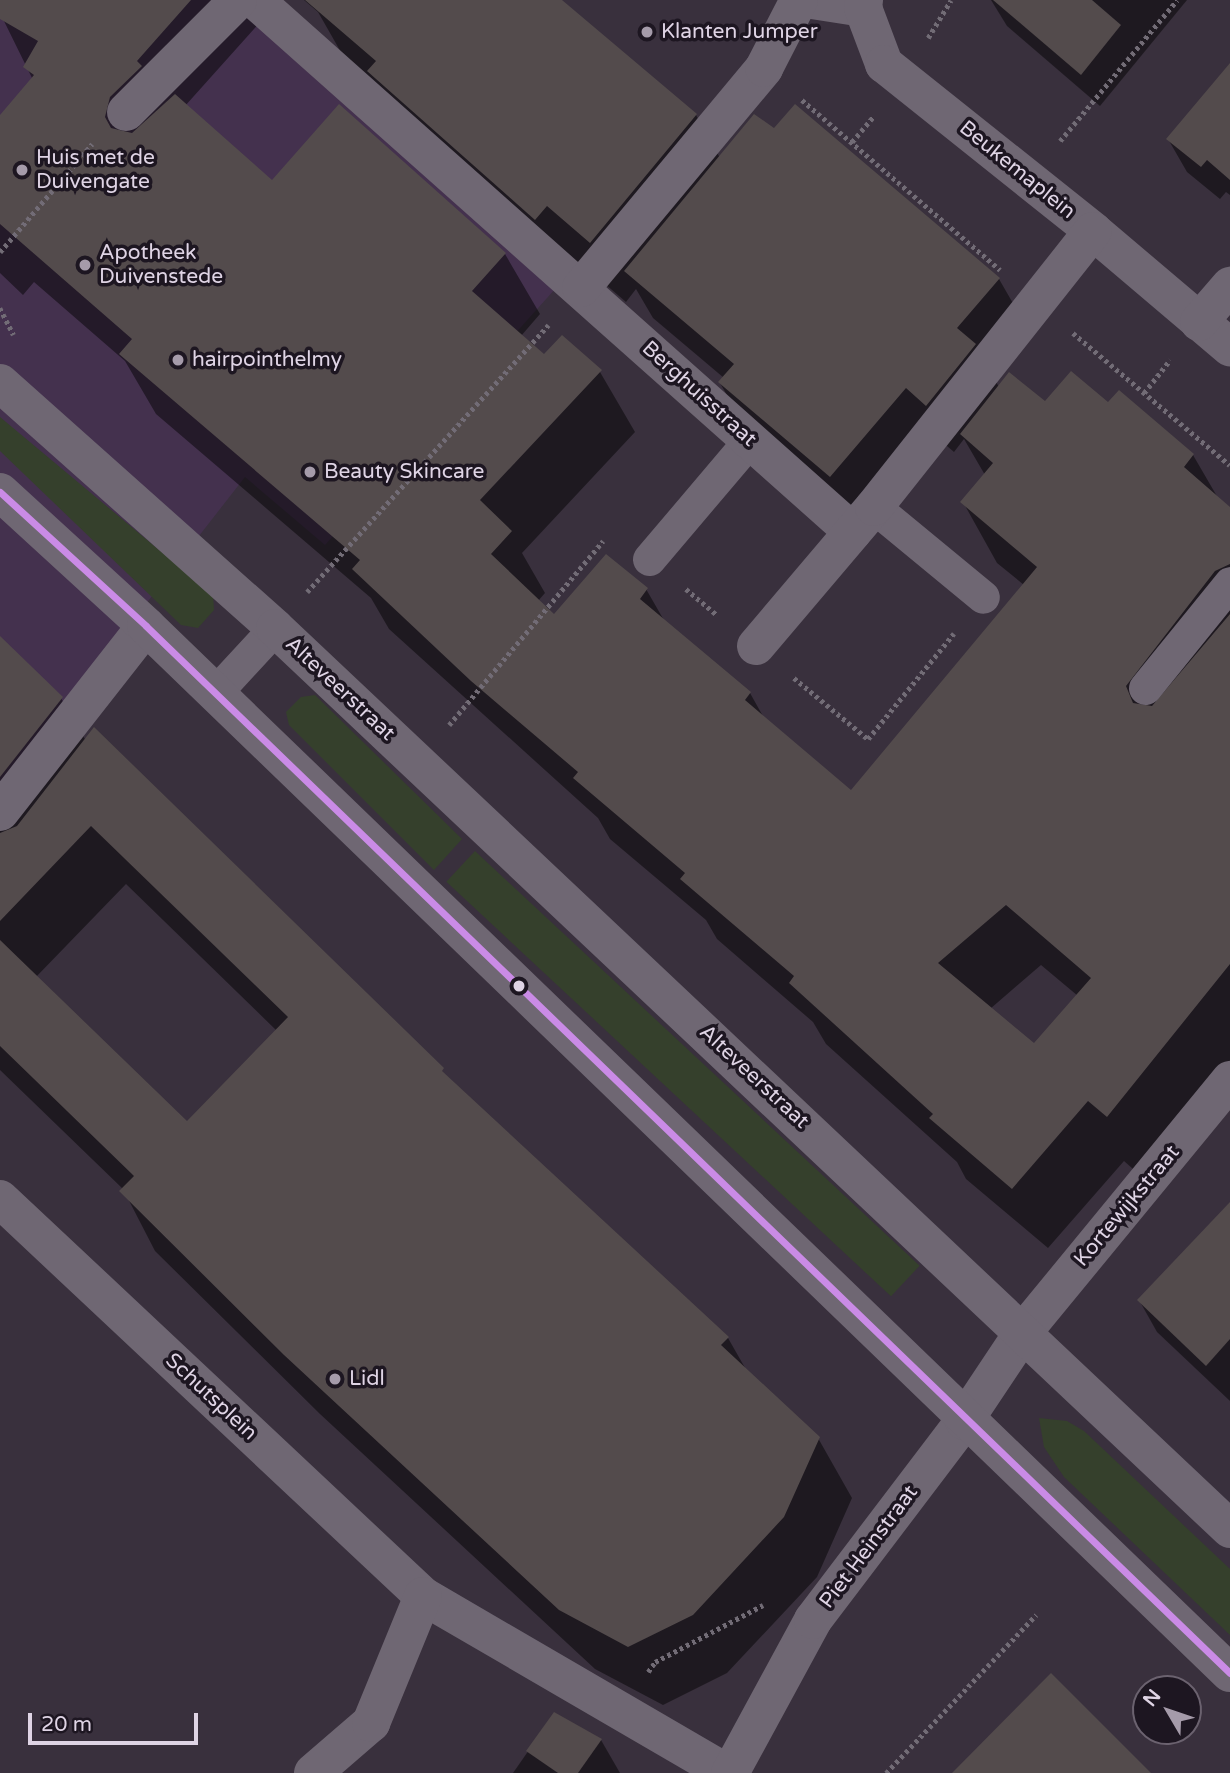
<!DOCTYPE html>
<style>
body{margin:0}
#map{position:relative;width:1230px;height:1773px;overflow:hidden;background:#39303d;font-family:"Varela Round",sans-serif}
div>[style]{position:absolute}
.built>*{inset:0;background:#44314e}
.green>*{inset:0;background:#35402c;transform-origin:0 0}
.shadow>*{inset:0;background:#0007}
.building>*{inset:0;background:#534b4c}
.path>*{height:4.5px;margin-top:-2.25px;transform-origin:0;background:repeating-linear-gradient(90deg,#726c76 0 3.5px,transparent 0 7px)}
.service>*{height:33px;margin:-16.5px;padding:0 16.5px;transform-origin:16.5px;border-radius:16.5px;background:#6f6773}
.pedestrian>*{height:38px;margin:-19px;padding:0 19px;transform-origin:19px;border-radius:19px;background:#6f6773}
.minor>*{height:38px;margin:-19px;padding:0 19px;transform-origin:19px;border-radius:19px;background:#6f6773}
.tertiary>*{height:38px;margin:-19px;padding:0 19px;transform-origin:19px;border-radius:19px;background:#6f6773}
.bus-1>*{height:7px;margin:-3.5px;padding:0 3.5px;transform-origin:3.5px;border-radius:3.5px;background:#ca8be6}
.dots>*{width:19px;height:19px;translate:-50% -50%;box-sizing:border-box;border:4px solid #1d1621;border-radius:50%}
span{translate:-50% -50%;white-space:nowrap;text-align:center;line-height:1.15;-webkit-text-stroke:7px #1d1621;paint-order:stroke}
.poi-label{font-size:21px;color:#dfd4e5}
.left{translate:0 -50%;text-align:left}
.street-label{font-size:21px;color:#dfd4e5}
.north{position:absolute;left:1132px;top:1675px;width:70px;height:70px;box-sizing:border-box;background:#1d1621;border:2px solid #6b626f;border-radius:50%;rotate:309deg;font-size:19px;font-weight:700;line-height:28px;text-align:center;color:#dfd4e5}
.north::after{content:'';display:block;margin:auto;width:24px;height:32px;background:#a59baa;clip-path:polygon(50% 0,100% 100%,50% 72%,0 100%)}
.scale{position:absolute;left:28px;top:1713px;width:170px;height:32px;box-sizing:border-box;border:4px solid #dfd4e5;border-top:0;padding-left:9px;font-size:21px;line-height:24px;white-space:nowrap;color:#dfd4e5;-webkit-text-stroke:5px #1d1621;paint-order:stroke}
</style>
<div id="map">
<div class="built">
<div style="clip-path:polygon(0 0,233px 0,556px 288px,325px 545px,245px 477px,0 791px)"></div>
</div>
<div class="green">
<div style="clip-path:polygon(0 417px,213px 595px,214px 610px,198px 628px,181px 625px,0 451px)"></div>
<div style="clip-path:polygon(315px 695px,462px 839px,434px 870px,289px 725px,286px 712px,301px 697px)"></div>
<div style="left:475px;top:851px;width:608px;height:42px;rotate:43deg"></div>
<div style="clip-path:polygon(1039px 1418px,1067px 1421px,1084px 1431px,1230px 1569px,1230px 1635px,1064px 1477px,1044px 1447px)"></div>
</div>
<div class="shadow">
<div style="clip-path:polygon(evenodd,14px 0,280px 0,185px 106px,272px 182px,505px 254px,540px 314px,521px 336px,544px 356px,600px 372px,635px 432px,522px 553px,545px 593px,538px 601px,555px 617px,646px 589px,665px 622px,750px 693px,764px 718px,851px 792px,1024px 585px,997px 563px,963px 502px,985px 475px,964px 439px,954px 452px,933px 434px,858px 523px,747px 430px,720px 383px,724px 378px,653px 318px,636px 289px,626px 302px,583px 265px,570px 279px,350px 68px,318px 12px,304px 0,560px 0,696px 115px,720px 158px,999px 279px,1026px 326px,989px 370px,999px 387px,1045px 403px,1108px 405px,1193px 455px,1218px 498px,1230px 508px,1230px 1065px,1142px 1177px,1124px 1161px,1048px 1248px,966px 1179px,957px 1162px,826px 1044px,813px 1022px,717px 939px,706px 920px,610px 839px,598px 818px,389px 629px,371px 598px,156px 414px,125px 361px,34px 282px,23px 295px,0 273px,0 118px,33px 80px,3px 19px,14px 0,1041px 965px,1078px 996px,1034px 1046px,990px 1009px,1041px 965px)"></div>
<div style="clip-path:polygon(991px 0,1187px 0,1100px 106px,1007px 26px)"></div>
<div style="clip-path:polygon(1230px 66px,1230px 195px,1226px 192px,1220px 199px,1187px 172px,1168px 139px)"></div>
<div style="clip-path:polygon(evenodd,0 637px,61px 698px,86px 741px,728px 1338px,748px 1373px,818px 1438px,852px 1498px,817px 1577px,727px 1673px,663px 1705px,595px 1669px,320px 1414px,155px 1251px,123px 1189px,0 1070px,0 637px,126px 884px,277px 1031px,187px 1123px,36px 977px,126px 884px)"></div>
<div style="clip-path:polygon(1230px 1205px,1230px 1401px,1157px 1332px,1139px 1300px)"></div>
<div style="clip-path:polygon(554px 1714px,601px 1740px,620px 1773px,513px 1773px)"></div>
</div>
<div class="building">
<div style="clip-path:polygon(evenodd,0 0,191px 0,137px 61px,142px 66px,110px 97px,105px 117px,111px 128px,132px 133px,175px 94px,272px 180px,339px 104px,506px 253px,472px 291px,544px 354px,562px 335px,602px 370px,480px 500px,512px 531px,491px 554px,554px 614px,606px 554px,648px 588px,640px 599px,751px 692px,745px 700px,851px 790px,1037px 567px,960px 502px,993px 463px,960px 434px,1009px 372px,1045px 401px,1071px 371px,1108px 402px,1119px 390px,1194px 454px,1184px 467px,1230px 507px,1230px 564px,1215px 571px,1126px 686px,1133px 703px,1152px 706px,1230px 614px,1230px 964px,1107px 1117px,1088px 1101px,1012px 1189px,929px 1118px,933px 1114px,789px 983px,794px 976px,680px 879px,685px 873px,573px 778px,578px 772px,471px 681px,352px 569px,360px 560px,119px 354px,132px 339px,0 224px,0 115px,34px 75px,23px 67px,38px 41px,0 19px,0 0,1006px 905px,1091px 978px,1034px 1043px,938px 963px,1006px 905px)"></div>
<div style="clip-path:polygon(305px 0,562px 0,697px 114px,590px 243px,547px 206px,535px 220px,367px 71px,376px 61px)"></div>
<div style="clip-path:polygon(993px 0,1092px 0,1121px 25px,1081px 75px)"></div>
<div style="clip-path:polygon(1230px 63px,1230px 180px,1207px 160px,1201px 167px,1166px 139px)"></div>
<div style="clip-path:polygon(795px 104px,1000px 278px,957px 328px,976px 344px,926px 406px,906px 388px,830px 477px,718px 382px,734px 364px,624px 271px,754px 114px,774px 128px)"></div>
<div style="clip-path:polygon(0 636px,63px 697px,0 777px)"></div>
<div style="clip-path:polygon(94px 727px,444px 1068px,442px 1071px,729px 1337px,721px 1345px,820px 1437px,784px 1517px,693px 1615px,628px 1647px,559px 1610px,284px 1355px,119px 1191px,134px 1176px,0 1046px,0 940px,187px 1121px,288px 1017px,91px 826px,0 921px,0 833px,17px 826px)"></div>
<div style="clip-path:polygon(1230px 1202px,1230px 1339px,1206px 1366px,1137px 1300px)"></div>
<div style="clip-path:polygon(1051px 1673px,1151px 1773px,952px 1773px)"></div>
<div style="clip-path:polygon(554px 1712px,602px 1739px,578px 1773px,558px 1773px,526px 1751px)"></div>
</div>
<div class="path">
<div style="left:928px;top:38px;width:44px;rotate:-58.8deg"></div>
<div style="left:802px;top:100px;width:261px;rotate:40.6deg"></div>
<div style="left:1060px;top:141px;width:183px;rotate:-50.3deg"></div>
<div style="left:852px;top:142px;width:33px;rotate:-50deg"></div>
<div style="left:0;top:252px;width:142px;rotate:-49.6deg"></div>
<div style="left:0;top:308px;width:30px;rotate:63deg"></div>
<div style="left:1073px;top:333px;width:205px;rotate:40.1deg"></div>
<div style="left:1144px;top:393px;width:42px;rotate:-51.8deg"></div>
<div style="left:686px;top:589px;width:40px;rotate:40deg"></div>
<div style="left:307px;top:592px;width:360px;rotate:-47.9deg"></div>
<div style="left:794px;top:678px;width:96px;rotate:39.5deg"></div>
<div style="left:868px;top:739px;width:136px;rotate:-50.9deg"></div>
<div style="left:449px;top:725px;width:240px;rotate:-50.1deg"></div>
<div style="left:648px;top:1672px;width:12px;rotate:-55deg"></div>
<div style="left:655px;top:1662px;width:122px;rotate:-27.8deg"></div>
<div style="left:886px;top:1773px;width:218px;rotate:-46.5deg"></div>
</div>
<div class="service">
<div style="left:874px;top:507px;width:141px;rotate:39.5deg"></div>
<div style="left:649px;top:559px;width:156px;rotate:-49.7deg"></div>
<div style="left:1145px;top:688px;width:135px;rotate:-51deg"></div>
<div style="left:214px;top:694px;width:90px;rotate:-47.3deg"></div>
</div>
<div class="pedestrian">
<div style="left:0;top:812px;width:236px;rotate:-51.9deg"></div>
</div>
<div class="minor">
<div style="left:255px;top:0;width:800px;rotate:41.66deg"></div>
<div style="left:812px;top:0;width:52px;rotate:8.9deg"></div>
<div style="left:864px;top:0;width:8px;rotate:97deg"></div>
<div style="left:863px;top:8px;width:60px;rotate:69.4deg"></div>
<div style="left:884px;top:64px;width:268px;rotate:38.6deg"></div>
<div style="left:1093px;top:231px;width:180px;rotate:40.3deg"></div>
<div style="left:126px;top:112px;width:158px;rotate:-45deg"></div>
<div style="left:581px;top:288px;width:286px;rotate:-50.2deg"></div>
<div style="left:764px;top:68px;width:76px;rotate:-62.8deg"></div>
<div style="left:1199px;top:322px;width:48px;rotate:-49.3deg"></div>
<div style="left:756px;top:646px;width:182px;rotate:-49.7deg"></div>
<div style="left:874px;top:507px;width:352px;rotate:-51.6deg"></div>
<div style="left:0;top:1199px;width:580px;rotate:43.18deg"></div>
<div style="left:423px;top:1596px;width:352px;rotate:30.2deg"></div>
<div style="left:313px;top:1773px;width:77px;rotate:-40.8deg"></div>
<div style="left:371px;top:1723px;width:137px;rotate:-67.7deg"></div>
<div style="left:730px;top:1773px;width:174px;rotate:-61.5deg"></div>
<div style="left:813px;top:1620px;width:250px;rotate:-52.8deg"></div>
<div style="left:964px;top:1421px;width:108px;rotate:-56.3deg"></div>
<div style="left:1024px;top:1331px;width:325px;rotate:-50.6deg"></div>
</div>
<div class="tertiary">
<div style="left:0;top:383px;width:368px;rotate:41.7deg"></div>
<div style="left:275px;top:628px;width:1313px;rotate:43.33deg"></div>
<div style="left:0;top:492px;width:198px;rotate:42.5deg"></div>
<div style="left:146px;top:626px;width:1507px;rotate:44.01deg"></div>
</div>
<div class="bus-1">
<div style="left:0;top:492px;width:198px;rotate:42.5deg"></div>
<div style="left:146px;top:626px;width:1507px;rotate:44.01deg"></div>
</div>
<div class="dots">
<div style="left:647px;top:32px;background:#a59baa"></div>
<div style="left:22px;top:170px;background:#a59baa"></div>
<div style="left:85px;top:265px;background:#a59baa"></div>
<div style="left:178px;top:360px;background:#a59baa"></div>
<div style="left:310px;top:472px;background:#a59baa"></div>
<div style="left:519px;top:986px;background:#dfd4e5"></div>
<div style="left:335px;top:1379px;background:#a59baa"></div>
</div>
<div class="poi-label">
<span class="left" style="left:661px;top:32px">Klanten Jumper</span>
<span class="left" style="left:36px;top:170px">Huis met de<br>Duivengate</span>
<span class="left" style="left:99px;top:265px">Apotheek<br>Duivenstede</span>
<span class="left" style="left:192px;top:360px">hairpointhelmy</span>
<span class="left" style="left:324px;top:472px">Beauty Skincare</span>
<span class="left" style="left:349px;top:1379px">Lidl</span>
</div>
<div class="street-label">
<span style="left:1017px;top:170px;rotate:39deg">Beukemaplein</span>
<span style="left:699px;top:394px;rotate:42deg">Berghuisstraat</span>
<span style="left:340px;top:689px;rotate:43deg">Alteveerstraat</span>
<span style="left:754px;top:1077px;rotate:43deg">Alteveerstraat</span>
<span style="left:1127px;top:1206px;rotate:-50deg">Kortewijkstraat</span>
<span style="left:211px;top:1397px;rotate:43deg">Schutsplein</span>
<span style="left:869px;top:1547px;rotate:-53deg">Piet Heinstraat</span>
</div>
<div class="north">N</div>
<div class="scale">20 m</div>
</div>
